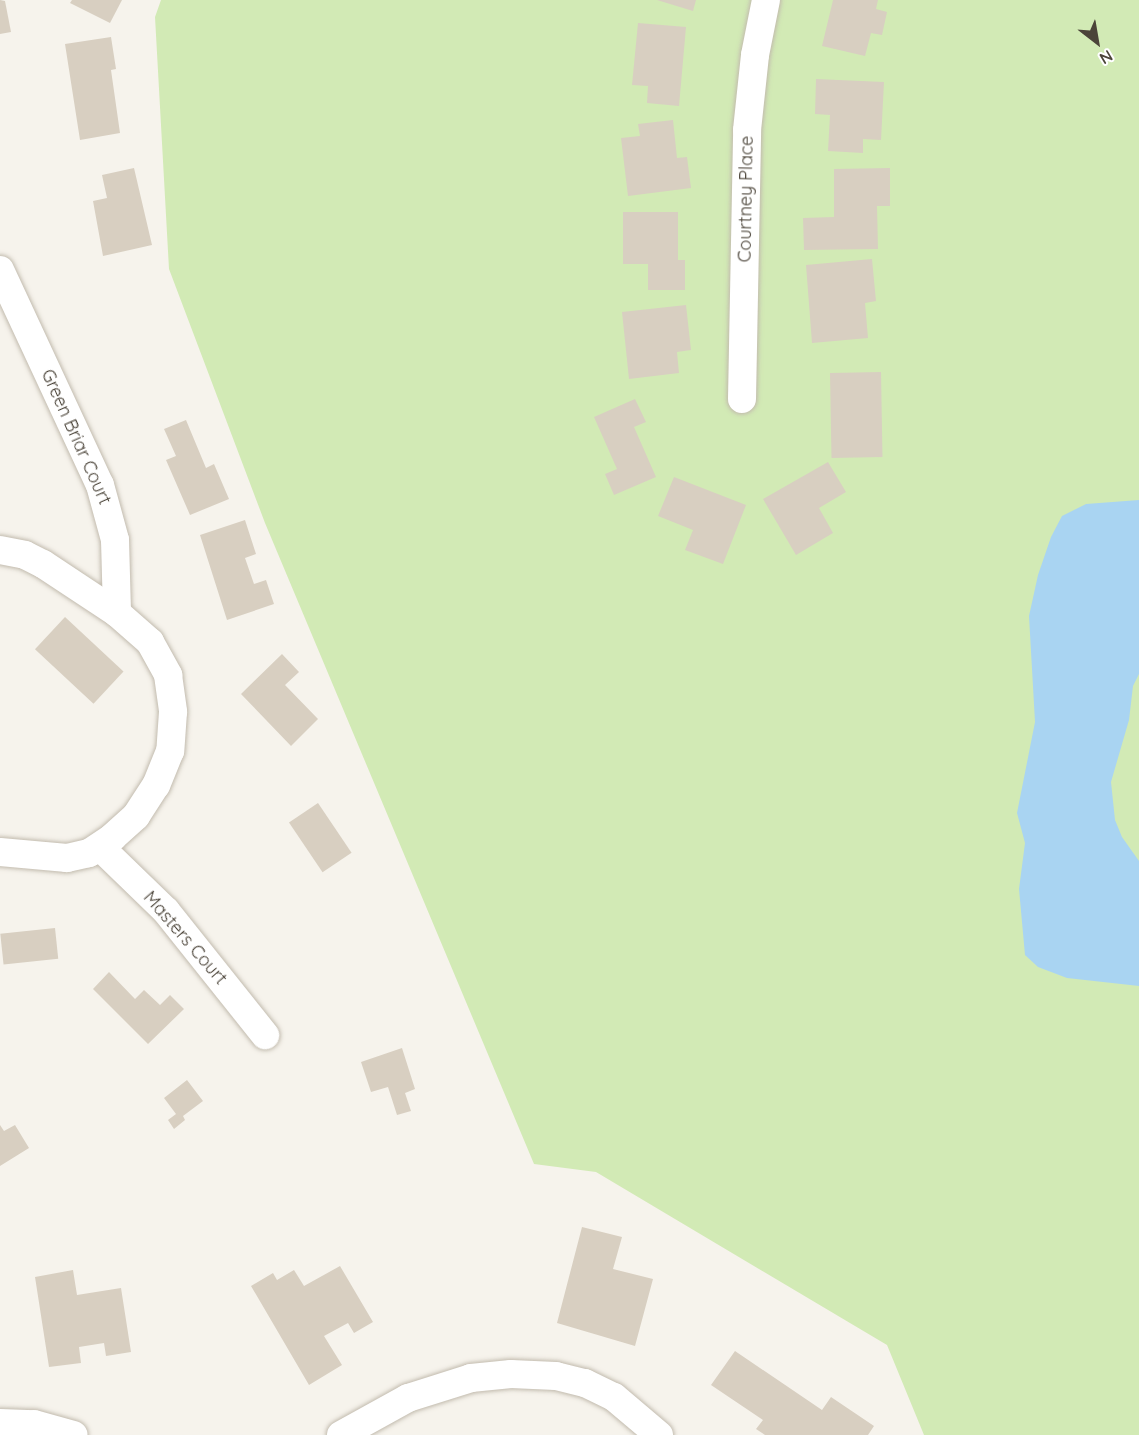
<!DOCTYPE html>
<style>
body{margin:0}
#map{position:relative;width:1139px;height:1435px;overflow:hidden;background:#f6f3ec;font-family:Quicksand,sans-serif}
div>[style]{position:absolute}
.green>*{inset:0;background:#d2eab5}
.water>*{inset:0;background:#a9d4f2}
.building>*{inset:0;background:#d8cfc1;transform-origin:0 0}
.roads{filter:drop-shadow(0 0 2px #c2bbae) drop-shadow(0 0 2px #c2bbae)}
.minor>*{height:28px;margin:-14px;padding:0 14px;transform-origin:14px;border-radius:14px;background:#fff}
span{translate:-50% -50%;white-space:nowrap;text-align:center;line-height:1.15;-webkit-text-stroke:4.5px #fff;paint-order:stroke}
.street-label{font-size:18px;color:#4b4439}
.north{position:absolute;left:1067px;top:12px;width:60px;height:60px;-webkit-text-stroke:4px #fff;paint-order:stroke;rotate:149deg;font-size:16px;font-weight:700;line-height:24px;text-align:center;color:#4b4439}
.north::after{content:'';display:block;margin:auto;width:21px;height:27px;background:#4b4439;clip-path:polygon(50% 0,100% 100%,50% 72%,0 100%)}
</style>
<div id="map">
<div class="green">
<div style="clip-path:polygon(161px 0,1139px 0,1139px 1435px,924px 1435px,887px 1345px,596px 1172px,534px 1164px,265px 523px,169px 269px,155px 17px)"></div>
</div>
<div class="water">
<div style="clip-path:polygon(1139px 500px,1139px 674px,1133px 686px,1129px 720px,1111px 782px,1115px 820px,1122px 837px,1139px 861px,1139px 986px,1067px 978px,1038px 967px,1025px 955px,1019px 889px,1025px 843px,1017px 813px,1035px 722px,1029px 616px,1038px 575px,1051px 537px,1062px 516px,1086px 504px)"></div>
</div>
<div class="building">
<div style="clip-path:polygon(0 0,5px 1px,11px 32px,0 34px)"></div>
<div style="clip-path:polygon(72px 0,122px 0,110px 23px,70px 3px)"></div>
<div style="clip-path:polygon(657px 0,696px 0,693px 11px)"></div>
<div style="clip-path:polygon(833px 0,878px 0,876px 9px,887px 12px,882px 35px,871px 33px,865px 56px,822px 46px)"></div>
<div style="clip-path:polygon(638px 23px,686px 27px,679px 106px,647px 103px,648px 86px,632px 85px)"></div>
<div style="clip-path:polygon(111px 37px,116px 69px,111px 70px,120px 133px,80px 140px,65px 44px)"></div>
<div style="clip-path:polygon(816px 79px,884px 82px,881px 140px,863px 139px,863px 153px,828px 151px,830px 115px,815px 114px)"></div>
<div style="clip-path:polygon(673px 120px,677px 158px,687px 157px,691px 188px,628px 196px,621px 138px,640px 136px,638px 124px)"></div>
<div style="clip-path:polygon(134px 168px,152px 245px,103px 256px,93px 201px,107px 198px,102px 175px)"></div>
<div style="clip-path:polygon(890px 168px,890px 206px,877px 206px,878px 249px,804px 250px,803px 218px,834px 217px,834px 169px)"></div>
<div style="clip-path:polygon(623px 212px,678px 212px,678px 260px,685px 260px,685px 290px,648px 290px,648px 264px,623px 264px)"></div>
<div style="clip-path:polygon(872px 259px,876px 301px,865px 303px,868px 338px,812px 343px,806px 265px)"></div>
<div style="clip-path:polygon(686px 305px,691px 350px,677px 352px,679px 373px,629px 379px,622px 312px)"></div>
<div style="left:881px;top:372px;width:85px;height:51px;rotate:89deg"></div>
<div style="clip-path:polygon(635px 399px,646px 422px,634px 427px,656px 477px,614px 495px,605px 474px,617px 469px,594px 417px)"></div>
<div style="clip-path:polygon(186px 420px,206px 468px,214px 464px,229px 499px,190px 515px,166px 460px,176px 456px,164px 429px)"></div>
<div style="clip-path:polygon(828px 462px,846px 492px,819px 508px,833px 533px,796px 555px,763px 499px)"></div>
<div style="clip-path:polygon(674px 477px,746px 505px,723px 564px,685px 550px,693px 530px,658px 516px)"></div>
<div style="clip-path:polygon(245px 520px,256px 554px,245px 558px,254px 584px,266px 580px,274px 604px,227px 620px,200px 535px)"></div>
<div style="left:65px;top:617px;width:80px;height:44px;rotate:43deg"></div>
<div style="clip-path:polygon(282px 654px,299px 672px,285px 685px,318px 719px,291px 746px,241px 694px)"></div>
<div style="left:318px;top:803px;width:60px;height:35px;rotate:56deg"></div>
<div style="left:55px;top:928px;width:31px;height:55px;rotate:84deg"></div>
<div style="clip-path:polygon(109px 972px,135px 999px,144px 990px,160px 1005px,170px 995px,184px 1009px,148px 1044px,93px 989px)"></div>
<div style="clip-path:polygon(402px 1048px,415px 1089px,405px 1093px,411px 1111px,397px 1115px,388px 1087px,371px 1092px,361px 1062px)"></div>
<div style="clip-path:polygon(187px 1080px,203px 1101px,183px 1116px,185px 1120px,174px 1129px,168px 1120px,176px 1114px,164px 1098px)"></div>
<div style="clip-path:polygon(0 1125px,4px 1131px,15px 1125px,29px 1148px,0 1166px)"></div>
<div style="clip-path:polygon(582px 1227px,622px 1237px,613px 1269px,653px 1279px,635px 1346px,557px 1323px)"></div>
<div style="clip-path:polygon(340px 1266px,373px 1322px,354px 1333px,348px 1323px,324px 1336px,342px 1365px,309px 1385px,251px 1286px,273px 1273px,277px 1280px,294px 1270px,304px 1286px)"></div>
<div style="clip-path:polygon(73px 1270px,77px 1295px,121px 1288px,131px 1352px,106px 1356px,104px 1343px,79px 1347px,81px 1363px,49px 1367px,35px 1277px)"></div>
<div style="clip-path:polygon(735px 1351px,822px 1410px,831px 1397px,874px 1426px,868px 1435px,765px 1435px,756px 1429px,763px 1420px,711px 1385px)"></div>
</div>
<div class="roads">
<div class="minor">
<div style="left:0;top:270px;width:237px;rotate:65.1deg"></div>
<div style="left:100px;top:485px;width:57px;rotate:74.7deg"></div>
<div style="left:115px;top:540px;width:73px;rotate:88.4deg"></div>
<div style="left:742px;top:399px;width:269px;rotate:-88.9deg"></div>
<div style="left:747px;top:130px;width:75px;rotate:-83.9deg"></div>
<div style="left:755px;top:55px;width:56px;rotate:-78.7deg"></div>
<div style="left:0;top:550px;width:25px;rotate:11deg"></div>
<div style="left:25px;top:555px;width:20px;rotate:27deg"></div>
<div style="left:43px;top:564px;width:89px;rotate:33.5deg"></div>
<div style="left:117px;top:613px;width:44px;rotate:41.3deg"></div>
<div style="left:150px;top:642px;width:38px;rotate:61deg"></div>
<div style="left:168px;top:675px;width:37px;rotate:82deg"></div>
<div style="left:173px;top:712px;width:39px;rotate:94deg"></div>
<div style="left:170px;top:751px;width:37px;rotate:112deg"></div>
<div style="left:156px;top:785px;width:37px;rotate:123deg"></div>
<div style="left:136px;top:816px;width:31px;rotate:138deg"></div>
<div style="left:113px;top:837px;width:29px;rotate:146deg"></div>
<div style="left:89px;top:853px;width:23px;rotate:167deg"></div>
<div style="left:67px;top:858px;width:67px;rotate:-174.9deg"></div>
<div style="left:100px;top:847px;width:92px;rotate:44.1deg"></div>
<div style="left:166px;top:911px;width:159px;rotate:51.4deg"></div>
<div style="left:0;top:1423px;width:34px;rotate:2deg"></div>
<div style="left:34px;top:1424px;width:41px;rotate:15.4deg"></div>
<div style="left:341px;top:1435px;width:77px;rotate:-28.9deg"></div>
<div style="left:408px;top:1398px;width:66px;rotate:-17.6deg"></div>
<div style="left:471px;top:1378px;width:40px;rotate:-5.7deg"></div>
<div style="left:511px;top:1374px;width:45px;rotate:2.5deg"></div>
<div style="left:556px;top:1376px;width:30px;rotate:14deg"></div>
<div style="left:585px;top:1383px;width:32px;rotate:26deg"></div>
<div style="left:614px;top:1397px;width:59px;rotate:40.2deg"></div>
</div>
</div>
<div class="street-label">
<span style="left:746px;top:199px;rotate:-89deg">Courtney Place</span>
<span style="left:76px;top:437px;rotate:66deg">Green Briar Court</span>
<span style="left:185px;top:938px;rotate:49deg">Masters Court</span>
</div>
<div class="north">N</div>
</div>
